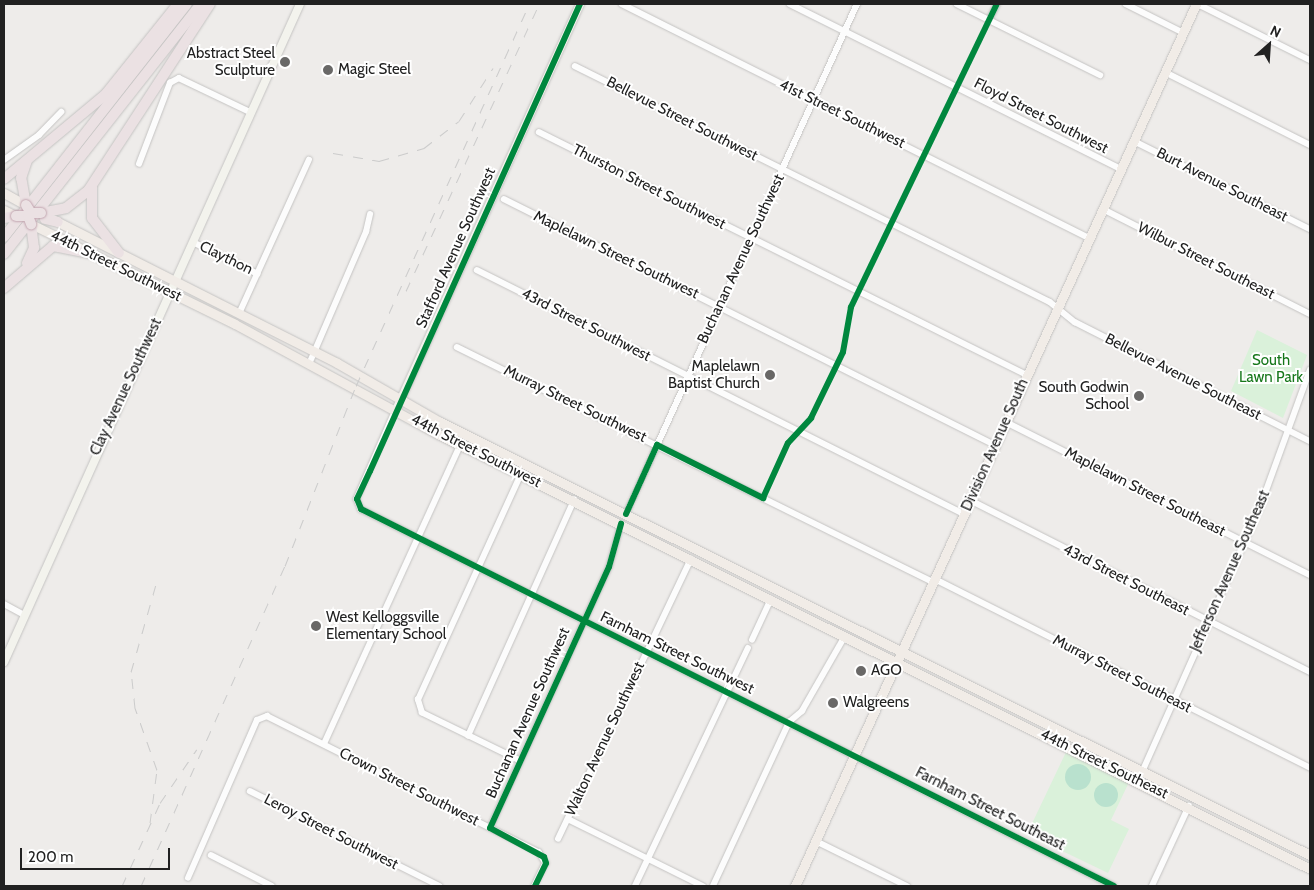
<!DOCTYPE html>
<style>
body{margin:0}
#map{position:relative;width:1314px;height:890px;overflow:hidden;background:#eeecea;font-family:Cabin,sans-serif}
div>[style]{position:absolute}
.park>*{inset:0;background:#daf1da}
.pitch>*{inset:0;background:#b9e1ce}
.round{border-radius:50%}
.roads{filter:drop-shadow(0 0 1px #c4c3c2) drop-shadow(0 0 1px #c4c3c2)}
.street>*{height:5.5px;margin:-2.75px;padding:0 2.75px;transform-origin:2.75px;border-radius:2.75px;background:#fcfcfc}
.secondary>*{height:8px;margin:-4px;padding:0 4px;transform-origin:4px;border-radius:4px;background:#f3f3ed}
.primary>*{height:9px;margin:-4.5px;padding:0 4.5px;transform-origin:4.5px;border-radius:4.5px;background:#f1ece7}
.highway>*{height:10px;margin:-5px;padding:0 5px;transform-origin:5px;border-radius:5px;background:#ebe1e3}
.rail>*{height:1px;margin-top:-0.5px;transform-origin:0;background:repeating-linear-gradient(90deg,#cbcbcb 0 10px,transparent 0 20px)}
.bridges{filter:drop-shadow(0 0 1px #c1a3ae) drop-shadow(0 0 1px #c1a3ae)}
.highway-bridge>*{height:10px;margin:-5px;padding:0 5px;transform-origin:5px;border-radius:5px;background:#ebe1e3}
.cycleway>*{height:6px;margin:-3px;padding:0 3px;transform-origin:3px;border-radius:3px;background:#00873e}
.dots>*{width:14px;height:14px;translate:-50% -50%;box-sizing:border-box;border:2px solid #fff;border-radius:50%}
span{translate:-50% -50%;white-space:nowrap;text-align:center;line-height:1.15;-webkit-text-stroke:4px #fff;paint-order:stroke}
.poi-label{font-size:15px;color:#212121}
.right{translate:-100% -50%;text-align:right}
.left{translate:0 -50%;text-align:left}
.street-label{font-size:15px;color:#212121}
.park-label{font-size:15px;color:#16771a}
.frame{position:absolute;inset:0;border:5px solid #212121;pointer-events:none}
.north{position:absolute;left:1244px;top:20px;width:50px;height:50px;-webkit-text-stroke:4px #fff;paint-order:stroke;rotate:26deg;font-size:14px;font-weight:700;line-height:20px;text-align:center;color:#212121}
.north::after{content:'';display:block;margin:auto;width:18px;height:22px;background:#212121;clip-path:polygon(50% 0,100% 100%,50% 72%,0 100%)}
.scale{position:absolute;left:20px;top:848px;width:150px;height:22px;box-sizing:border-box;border:2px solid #212121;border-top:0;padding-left:6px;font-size:15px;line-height:18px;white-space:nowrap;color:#212121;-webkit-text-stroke:4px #fff;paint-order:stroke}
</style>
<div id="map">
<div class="park">
<div style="clip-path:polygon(1257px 330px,1307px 355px,1283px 418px,1231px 391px)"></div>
<div style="clip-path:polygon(1067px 750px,1130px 780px,1111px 820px,1129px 829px,1108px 873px,1027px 834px)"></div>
</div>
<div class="pitch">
<div class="round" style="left:1065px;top:764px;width:26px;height:26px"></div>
<div class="round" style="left:1094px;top:783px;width:24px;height:24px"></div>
</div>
<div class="roads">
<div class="street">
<div style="left:622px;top:4px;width:522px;rotate:26.61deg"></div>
<div style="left:790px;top:4px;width:370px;rotate:26.5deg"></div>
<div style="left:957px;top:4px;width:160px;rotate:26.4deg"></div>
<div style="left:1126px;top:4px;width:63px;rotate:26.6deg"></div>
<div style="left:1198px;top:4px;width:125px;rotate:26.6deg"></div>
<div style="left:989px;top:20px;width:18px;rotate:-63deg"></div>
<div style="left:575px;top:66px;width:530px;rotate:26.42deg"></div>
<div style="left:1050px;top:302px;width:32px;rotate:39deg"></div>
<div style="left:1075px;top:322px;width:263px;rotate:26.9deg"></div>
<div style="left:1165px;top:72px;width:162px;rotate:26.7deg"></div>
<div style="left:539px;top:132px;width:545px;rotate:26.47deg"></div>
<div style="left:1134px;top:141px;width:197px;rotate:26.6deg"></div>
<div style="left:4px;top:160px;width:43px;rotate:-35.5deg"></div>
<div style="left:39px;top:135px;width:32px;rotate:-46deg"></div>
<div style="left:139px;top:164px;width:87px;rotate:-69.1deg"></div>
<div style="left:170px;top:83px;width:10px;rotate:-29deg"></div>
<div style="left:179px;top:78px;width:79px;rotate:25.6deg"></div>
<div style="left:504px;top:199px;width:549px;rotate:26.61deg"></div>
<div style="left:1103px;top:209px;width:232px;rotate:26.9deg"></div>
<div style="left:193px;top:242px;width:72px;rotate:26.2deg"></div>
<div style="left:477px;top:270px;width:545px;rotate:26.61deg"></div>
<div style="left:239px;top:314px;width:169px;rotate:-65.6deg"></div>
<div style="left:457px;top:347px;width:531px;rotate:26.28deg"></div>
<div style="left:310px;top:362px;width:142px;rotate:-66.7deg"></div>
<div style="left:366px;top:232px;width:18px;rotate:-77deg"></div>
<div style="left:396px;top:410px;width:97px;rotate:113.7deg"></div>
<div style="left:357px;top:499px;width:11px;rotate:68deg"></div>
<div style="left:361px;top:509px;width:842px;rotate:26.6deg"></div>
<div style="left:1006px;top:422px;width:340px;rotate:26.7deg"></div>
<div style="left:970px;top:500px;width:381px;rotate:26.8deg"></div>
<div style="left:626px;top:514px;width:560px;rotate:-65.63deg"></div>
<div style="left:935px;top:579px;width:420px;rotate:26.7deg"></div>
<div style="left:4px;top:604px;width:21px;rotate:28deg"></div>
<div style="left:752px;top:640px;width:45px;rotate:-65.1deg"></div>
<div style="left:468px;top:736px;width:259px;rotate:-65.8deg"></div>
<div style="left:324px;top:744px;width:328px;rotate:-65.5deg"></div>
<div style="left:520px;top:761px;width:109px;rotate:-153.9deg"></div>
<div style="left:422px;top:713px;width:14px;rotate:-107deg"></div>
<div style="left:418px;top:700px;width:248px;rotate:-65.5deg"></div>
<div style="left:1143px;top:770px;width:285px;rotate:-66deg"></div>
<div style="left:1259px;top:510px;width:149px;rotate:-70deg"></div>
<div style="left:250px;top:791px;width:212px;rotate:26.6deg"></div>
<div style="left:568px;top:819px;width:151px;rotate:26.4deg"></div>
<div style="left:490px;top:828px;width:287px;rotate:-65.5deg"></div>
<div style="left:609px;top:567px;width:45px;rotate:-74.4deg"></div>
<div style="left:558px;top:839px;width:310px;rotate:-64.6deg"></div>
<div style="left:816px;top:841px;width:102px;rotate:26.3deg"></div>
<div style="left:211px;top:855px;width:68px;rotate:26.9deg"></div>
<div style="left:188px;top:878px;width:172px;rotate:-66.4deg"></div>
<div style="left:257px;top:720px;width:11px;rotate:-22deg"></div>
<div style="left:267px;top:716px;width:304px;rotate:26.6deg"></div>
<div style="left:539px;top:852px;width:13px;rotate:58deg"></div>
<div style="left:546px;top:863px;width:25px;rotate:116deg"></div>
<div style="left:635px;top:886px;width:263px;rotate:-64.6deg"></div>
<div style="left:713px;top:886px;width:181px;rotate:-65.1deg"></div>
<div style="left:789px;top:722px;width:17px;rotate:-40deg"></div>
<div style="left:802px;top:711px;width:86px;rotate:-60.2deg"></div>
<div style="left:1152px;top:886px;width:88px;rotate:-65.2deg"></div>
</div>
<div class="secondary">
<div style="left:396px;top:410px;width:446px;rotate:-65.6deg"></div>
<div style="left:4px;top:662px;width:722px;rotate:-65.78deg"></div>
</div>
<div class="primary">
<div style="left:4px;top:193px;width:25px;rotate:29deg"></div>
<div style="left:4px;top:210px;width:13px;rotate:27deg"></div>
<div style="left:52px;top:219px;width:319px;rotate:26.8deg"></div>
<div style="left:337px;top:363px;width:119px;rotate:29.8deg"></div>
<div style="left:440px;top:422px;width:972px;rotate:26.46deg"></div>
<div style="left:31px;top:224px;width:227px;rotate:26.1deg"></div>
<div style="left:235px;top:324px;width:231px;rotate:28.5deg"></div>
<div style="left:438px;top:434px;width:974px;rotate:26.51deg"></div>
<div style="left:795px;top:886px;width:969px;rotate:-65.55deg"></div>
</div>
<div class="highway">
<div style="left:4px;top:179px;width:133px;rotate:-39.8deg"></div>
<div style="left:106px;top:94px;width:115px;rotate:-51.3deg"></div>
<div style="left:92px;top:187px;width:31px;rotate:90deg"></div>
<div style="left:92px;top:218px;width:44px;rotate:52.4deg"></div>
<div style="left:26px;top:205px;width:27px;rotate:-100deg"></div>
<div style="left:21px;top:178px;width:18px;rotate:-71deg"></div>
<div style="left:41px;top:213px;width:25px;rotate:-11deg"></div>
<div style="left:66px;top:208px;width:28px;rotate:-38deg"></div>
<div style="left:88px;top:191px;width:223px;rotate:-56.9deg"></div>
<div style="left:4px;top:218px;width:12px;rotate:-9deg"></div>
<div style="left:45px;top:219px;width:13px;rotate:13deg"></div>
<div style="left:4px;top:237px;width:296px;rotate:-51.9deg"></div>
<div style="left:4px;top:254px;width:318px;rotate:-51.8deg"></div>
<div style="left:27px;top:263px;width:17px;rotate:-65deg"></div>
<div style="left:34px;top:248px;width:24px;rotate:-97deg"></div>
<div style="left:4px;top:288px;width:65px;rotate:-40.6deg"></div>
<div style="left:53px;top:246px;width:38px;rotate:11deg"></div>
</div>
</div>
<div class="rail">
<div style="left:333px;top:153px;width:47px;rotate:9.9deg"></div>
<div style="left:379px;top:161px;width:47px;rotate:-16.1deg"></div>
<div style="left:424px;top:148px;width:44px;rotate:-37.6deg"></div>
<div style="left:459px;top:121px;width:63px;rotate:-57.3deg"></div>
<div style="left:406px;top:291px;width:316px;rotate:-65.1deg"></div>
<div style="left:150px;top:823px;width:53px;rotate:-82.5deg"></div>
<div style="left:157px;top:770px;width:66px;rotate:-109.5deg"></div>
<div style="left:135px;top:708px;width:36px;rotate:-96deg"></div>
<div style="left:131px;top:672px;width:95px;rotate:-74.1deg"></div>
<div style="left:122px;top:886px;width:91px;rotate:-65.4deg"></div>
<div style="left:160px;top:803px;width:65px;rotate:-55.6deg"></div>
<div style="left:141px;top:886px;width:351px;rotate:-65.8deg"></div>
<div style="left:285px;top:566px;width:193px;rotate:-68.5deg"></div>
<div style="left:356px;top:386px;width:419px;rotate:-65.6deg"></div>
</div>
<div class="bridges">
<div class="highway-bridge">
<div style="left:26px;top:205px;width:9px;rotate:58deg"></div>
<div style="left:31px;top:213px;width:10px"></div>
<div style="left:16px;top:216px;width:12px"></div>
<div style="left:28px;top:216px;width:9px;rotate:69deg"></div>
</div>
</div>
<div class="cycleway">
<div style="left:580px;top:4px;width:512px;rotate:114.21deg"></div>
<div style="left:370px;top:471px;width:31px;rotate:115deg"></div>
<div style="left:357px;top:499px;width:11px;rotate:68deg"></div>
<div style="left:361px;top:509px;width:842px;rotate:26.6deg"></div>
<div style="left:626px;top:514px;width:76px;rotate:-65.8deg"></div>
<div style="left:657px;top:445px;width:119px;rotate:26.6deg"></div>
<div style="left:763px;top:498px;width:60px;rotate:-65.6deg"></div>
<div style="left:788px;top:443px;width:34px;rotate:-47deg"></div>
<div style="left:811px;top:418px;width:73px;rotate:-64.1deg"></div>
<div style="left:843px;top:352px;width:46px;rotate:-79.9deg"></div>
<div style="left:851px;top:307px;width:336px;rotate:-64.3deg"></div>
<div style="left:535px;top:886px;width:25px;rotate:-64deg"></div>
<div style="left:546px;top:863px;width:6px;rotate:-108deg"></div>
<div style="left:544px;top:857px;width:61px;rotate:-151.8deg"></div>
<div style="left:490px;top:828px;width:287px;rotate:-65.5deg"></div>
<div style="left:609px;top:567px;width:45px;rotate:-74.4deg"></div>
</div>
<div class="dots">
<div style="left:285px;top:62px;background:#696867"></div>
<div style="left:328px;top:70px;background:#696867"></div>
<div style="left:770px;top:375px;background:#696867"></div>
<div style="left:1139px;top:396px;background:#696867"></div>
<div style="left:316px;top:626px;background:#696867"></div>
<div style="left:861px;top:671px;background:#696867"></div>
<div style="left:833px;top:703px;background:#696867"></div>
</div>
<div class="poi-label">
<span class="right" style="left:275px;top:62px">Abstract Steel<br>Sculpture</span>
<span class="left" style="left:338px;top:70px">Magic Steel</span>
<span class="right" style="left:760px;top:375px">Maplelawn<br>Baptist Church</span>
<span class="right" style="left:1129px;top:396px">South Godwin<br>School</span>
<span class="left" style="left:326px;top:626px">West Kelloggsville<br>Elementary School</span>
<span class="left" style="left:871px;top:671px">AGO</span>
<span class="left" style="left:843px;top:703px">Walgreens</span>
</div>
<div class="street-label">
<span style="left:842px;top:114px;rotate:26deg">41st Street Southwest</span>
<span style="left:1041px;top:116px;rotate:27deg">Floyd Street Southwest</span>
<span style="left:682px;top:119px;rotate:27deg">Bellevue Street Southwest</span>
<span style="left:1222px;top:185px;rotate:27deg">Burt Avenue Southeast</span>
<span style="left:649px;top:187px;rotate:27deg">Thurston Street Southwest</span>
<span style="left:456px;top:248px;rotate:-66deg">Stafford Avenue Southwest</span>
<span style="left:616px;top:255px;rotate:26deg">Maplelawn Street Southwest</span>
<span style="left:226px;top:258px;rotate:26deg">Claython</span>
<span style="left:741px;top:259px;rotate:-65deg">Buchanan Avenue Southwest</span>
<span style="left:1206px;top:261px;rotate:27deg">Wilbur Street Southeast</span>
<span style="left:116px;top:266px;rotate:26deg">44th Street Southwest</span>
<span style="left:586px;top:325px;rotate:27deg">43rd Street Southwest</span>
<span style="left:1183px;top:377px;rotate:27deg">Bellevue Avenue Southeast</span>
<span style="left:126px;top:387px;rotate:-65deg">Clay Avenue Southwest</span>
<span style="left:575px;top:404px;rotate:26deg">Murray Street Southwest</span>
<span style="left:995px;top:445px;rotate:-66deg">Division Avenue South</span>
<span style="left:476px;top:451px;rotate:27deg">44th Street Southwest</span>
<span style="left:1145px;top:492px;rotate:27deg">Maplelawn Street Southeast</span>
<span style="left:1230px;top:571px;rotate:-66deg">Jefferson Avenue Southeast</span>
<span style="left:1126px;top:580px;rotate:27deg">43rd Street Southeast</span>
<span style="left:677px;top:653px;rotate:26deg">Farnham Street Southwest</span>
<span style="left:1122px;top:674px;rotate:27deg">Murray Street Southeast</span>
<span style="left:528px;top:713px;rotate:-66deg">Buchanan Avenue Southwest</span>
<span style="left:605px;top:739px;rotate:-65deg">Walton Avenue Southwest</span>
<span style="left:1104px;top:764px;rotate:26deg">44th Street Southeast</span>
<span style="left:409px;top:787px;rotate:27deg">Crown Street Southwest</span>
<span style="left:990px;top:809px;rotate:27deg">Farnham Street Southeast</span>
<span style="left:331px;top:832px;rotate:27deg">Leroy Street Southwest</span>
</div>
<div class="park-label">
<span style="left:1271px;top:369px">South<br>Lawn Park</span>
</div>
<div class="frame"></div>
<div class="north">N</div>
<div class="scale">200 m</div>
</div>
